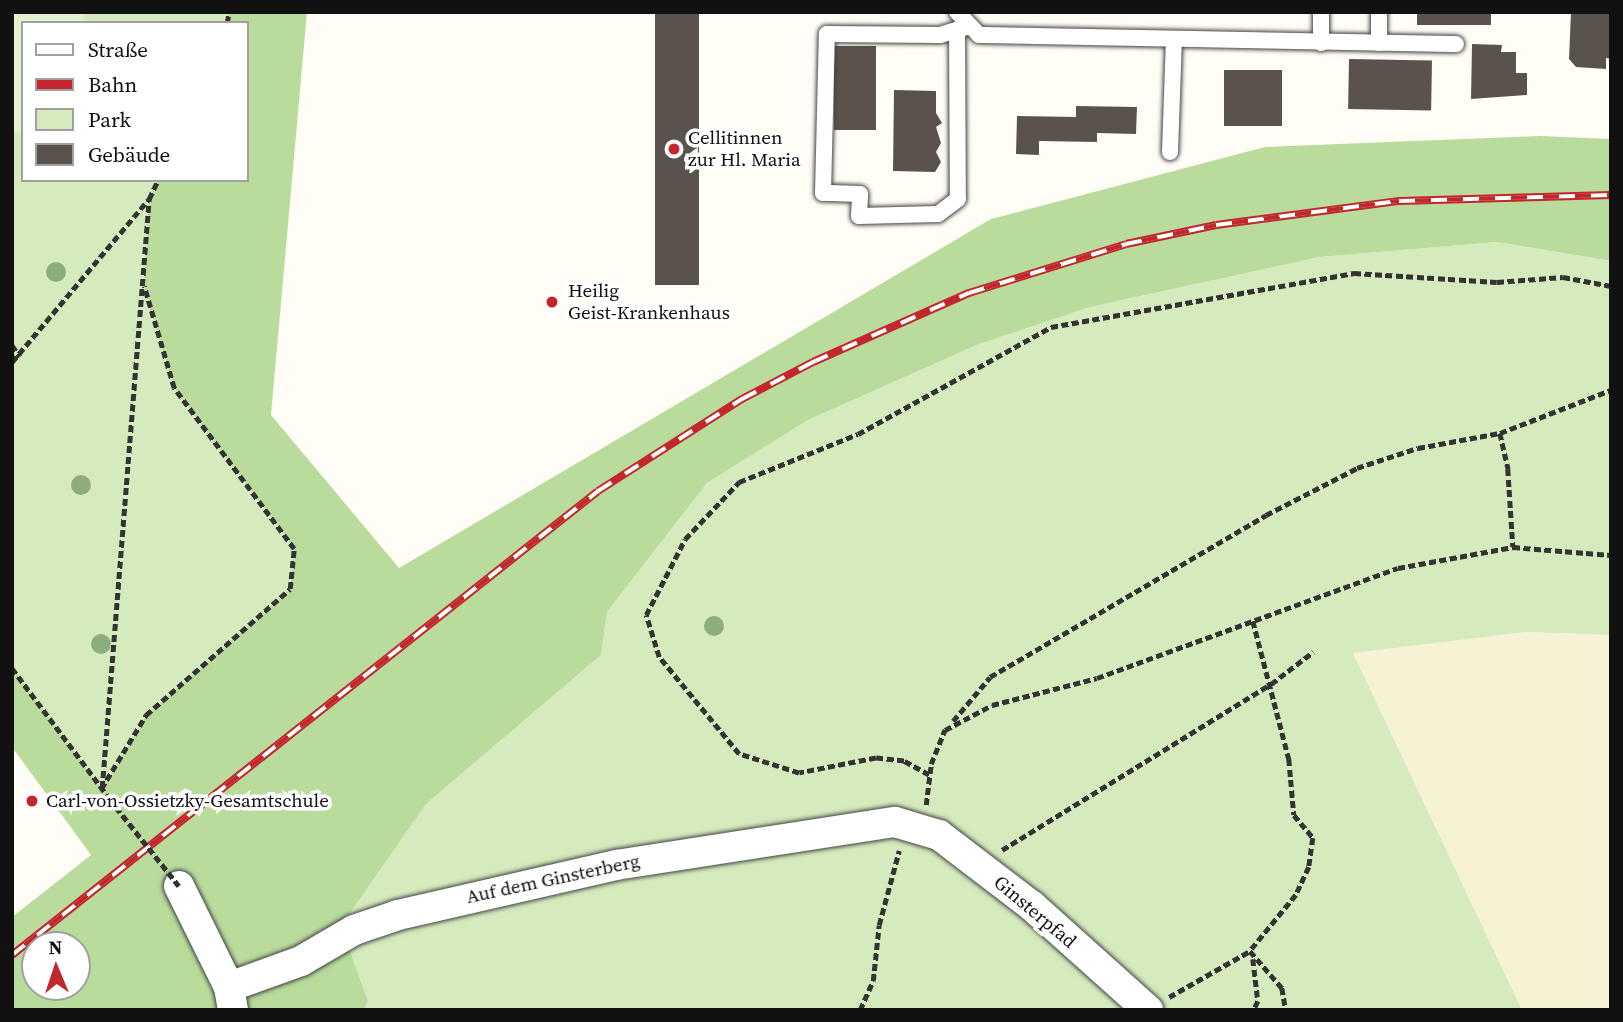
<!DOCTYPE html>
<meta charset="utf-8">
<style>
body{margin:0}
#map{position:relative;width:1623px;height:1022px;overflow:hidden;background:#fffdf5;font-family:"Source Serif 4",serif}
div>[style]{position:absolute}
.farmland>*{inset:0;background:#f6f3d4}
.green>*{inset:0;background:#d5ebbd}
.forest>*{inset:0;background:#b9dc9c}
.pitch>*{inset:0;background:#e6f2cf}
.building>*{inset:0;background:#5a524d;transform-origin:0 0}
.path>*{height:4.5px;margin-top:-2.25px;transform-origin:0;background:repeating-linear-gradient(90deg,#333 0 7px,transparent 0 10.5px)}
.roads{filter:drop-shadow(0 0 2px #444) drop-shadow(0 0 2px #444)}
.lane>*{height:16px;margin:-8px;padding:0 8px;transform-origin:8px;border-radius:8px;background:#fff}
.street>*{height:30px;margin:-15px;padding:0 15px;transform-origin:15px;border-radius:15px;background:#fff}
.rail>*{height:8px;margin-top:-4px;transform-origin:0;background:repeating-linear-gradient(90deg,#fff 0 16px,#c4262e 0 32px);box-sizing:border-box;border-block:2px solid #c4262e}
.path-bridge>*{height:4.5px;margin-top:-2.25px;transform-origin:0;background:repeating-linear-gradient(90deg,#333 0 7px,transparent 0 10.5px)}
.trees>*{width:20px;height:20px;margin:-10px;border-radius:50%;background:#8dad7f}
.dots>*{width:19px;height:19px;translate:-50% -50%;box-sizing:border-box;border:4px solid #fff;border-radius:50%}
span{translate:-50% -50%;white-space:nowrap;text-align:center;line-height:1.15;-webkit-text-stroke:7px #fff;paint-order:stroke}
.poi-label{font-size:19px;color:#111}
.left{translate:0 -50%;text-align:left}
.street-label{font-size:19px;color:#111}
.frame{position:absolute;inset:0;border:14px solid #111;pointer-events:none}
.legend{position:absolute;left:21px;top:21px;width:228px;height:161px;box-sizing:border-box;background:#fff;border:2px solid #a0a0a0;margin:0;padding:9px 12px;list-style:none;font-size:21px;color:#111}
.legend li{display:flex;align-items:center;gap:14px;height:35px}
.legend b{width:35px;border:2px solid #a0a0a0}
.north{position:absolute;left:21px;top:931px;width:70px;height:70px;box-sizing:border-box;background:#fff;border:2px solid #a0a0a0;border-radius:50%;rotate:358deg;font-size:19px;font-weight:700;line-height:28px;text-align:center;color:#111}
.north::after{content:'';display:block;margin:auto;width:24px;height:32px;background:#c4262e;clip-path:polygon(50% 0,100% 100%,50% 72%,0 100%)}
</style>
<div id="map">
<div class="farmland">
<div style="clip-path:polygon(1526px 632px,1611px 635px,1611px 1010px,1522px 1010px,1353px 653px)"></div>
</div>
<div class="green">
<div style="clip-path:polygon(12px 12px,229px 12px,227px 23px,23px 23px,23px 180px,158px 180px,149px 199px,174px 388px,294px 549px,290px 589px,146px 715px,101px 789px,12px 671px)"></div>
<div style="clip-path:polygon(1497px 242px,1611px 261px,1611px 635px,1526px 632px,1353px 653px,1522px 1010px,1164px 1010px,944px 825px,536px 888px,921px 833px,1138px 1010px,364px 1010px,368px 1001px,341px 926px,426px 804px,601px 655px,607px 612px,707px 483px,808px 420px,979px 344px,1090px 307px,1320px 257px)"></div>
</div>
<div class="forest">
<div style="clip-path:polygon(evenodd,229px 12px,307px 12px,271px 415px,399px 568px,991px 219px,1265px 147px,1540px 136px,1611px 139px,1611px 261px,1497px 242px,1320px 257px,1090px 307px,979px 344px,808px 420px,707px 483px,607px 612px,601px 655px,426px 804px,341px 926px,368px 1001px,364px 1010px,12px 1010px,12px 917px,91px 855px,12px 747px,12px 668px,102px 789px,146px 715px,290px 589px,294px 549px,174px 388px,144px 286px,149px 199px,158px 180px,247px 180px,247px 23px,227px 23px,229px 12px,35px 945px,77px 945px,77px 987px,35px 987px,35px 945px)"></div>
</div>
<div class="pitch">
<div style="clip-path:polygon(12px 12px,84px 12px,83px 23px,23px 23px,23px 132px,12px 131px)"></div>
</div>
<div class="building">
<div style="left:655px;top:12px;width:44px;height:273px"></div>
<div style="left:1417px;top:12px;width:74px;height:13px"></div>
<div style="clip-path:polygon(1571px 12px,1609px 12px,1611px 59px,1606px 58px,1606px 69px,1576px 67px,1569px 59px)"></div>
<div style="clip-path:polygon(1472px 44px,1502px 45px,1501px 52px,1516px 52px,1516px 73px,1527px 73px,1527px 95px,1471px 99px)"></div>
<div style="left:834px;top:46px;width:42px;height:84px"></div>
<div style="left:1349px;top:59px;width:83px;height:50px;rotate:1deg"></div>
<div style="left:1224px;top:70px;width:58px;height:56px"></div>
<div style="clip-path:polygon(894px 90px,936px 91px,936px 113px,942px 123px,936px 127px,941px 143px,936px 152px,941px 162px,935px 172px,893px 171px)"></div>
<div style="clip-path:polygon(1076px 106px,1137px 107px,1136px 134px,1097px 133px,1097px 142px,1039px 141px,1039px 155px,1016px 154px,1017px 116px,1076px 117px)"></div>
</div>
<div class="path">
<div style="left:227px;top:23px;width:11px;rotate:-80deg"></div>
<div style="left:12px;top:345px;width:14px;rotate:56deg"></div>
<div style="left:12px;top:362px;width:213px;rotate:-50deg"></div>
<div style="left:149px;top:199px;width:21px;rotate:-65deg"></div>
<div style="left:1500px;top:433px;width:37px;rotate:77deg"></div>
<div style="left:1508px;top:469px;width:78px;rotate:86.3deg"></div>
<div style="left:1253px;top:621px;width:143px;rotate:75.4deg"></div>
<div style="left:1289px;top:759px;width:56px;rotate:84.9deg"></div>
<div style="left:1294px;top:815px;width:30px;rotate:50deg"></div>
<div style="left:1313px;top:838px;width:29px;rotate:98deg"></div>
<div style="left:1309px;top:867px;width:31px;rotate:115deg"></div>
<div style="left:1296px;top:895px;width:72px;rotate:129.4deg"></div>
<div style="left:1250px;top:951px;width:49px;rotate:49.1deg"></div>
<div style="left:1282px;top:988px;width:22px;rotate:80deg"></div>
<div style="left:12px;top:668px;width:174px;rotate:53.2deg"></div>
<div style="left:953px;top:721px;width:57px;rotate:-49.9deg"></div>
<div style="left:990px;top:677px;width:320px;rotate:-30.4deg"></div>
<div style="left:1266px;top:515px;width:102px;rotate:-27.3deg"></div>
<div style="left:1357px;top:468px;width:64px;rotate:-18.2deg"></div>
<div style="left:1418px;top:448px;width:83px;rotate:-10.4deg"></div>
<div style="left:1500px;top:433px;width:119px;rotate:-21.2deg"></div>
<div style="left:929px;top:775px;width:29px;rotate:-151deg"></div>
<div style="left:904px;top:761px;width:28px;rotate:-174deg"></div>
<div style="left:876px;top:758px;width:78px;rotate:169deg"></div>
<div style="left:799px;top:773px;width:63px;rotate:-162.4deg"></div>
<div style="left:739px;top:754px;width:126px;rotate:-129.5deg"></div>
<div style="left:659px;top:657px;width:44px;rotate:-107.2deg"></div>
<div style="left:646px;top:615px;width:85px;rotate:-62.8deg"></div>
<div style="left:685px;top:539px;width:79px;rotate:-46.5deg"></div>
<div style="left:739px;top:482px;width:128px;rotate:-22deg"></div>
<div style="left:858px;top:434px;width:221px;rotate:-29deg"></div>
<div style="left:1051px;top:327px;width:308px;rotate:-10.1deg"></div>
<div style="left:1354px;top:273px;width:143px;rotate:3.6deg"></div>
<div style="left:1497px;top:282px;width:66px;rotate:-4.3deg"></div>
<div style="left:1563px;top:277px;width:49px;rotate:10.6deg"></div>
<div style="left:102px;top:788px;width:591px;rotate:-85.44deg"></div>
<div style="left:101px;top:789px;width:87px;rotate:-58.7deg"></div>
<div style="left:146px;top:715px;width:191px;rotate:-41.2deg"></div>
<div style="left:290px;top:589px;width:40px;rotate:-84.3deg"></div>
<div style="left:294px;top:549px;width:201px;rotate:-126.7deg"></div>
<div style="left:174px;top:388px;width:106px;rotate:-106.4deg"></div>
<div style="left:926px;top:805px;width:41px;rotate:-83deg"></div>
<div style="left:931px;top:764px;width:37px;rotate:-68deg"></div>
<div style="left:945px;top:730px;width:53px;rotate:-28deg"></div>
<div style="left:992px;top:705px;width:108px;rotate:-14.4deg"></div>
<div style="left:1097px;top:678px;width:320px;rotate:-20.1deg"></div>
<div style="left:1398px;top:568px;width:117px;rotate:-10.3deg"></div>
<div style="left:1513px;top:547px;width:98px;rotate:4.7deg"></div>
<div style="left:1002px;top:850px;width:316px;rotate:-31.7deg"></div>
<div style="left:1271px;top:684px;width:53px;rotate:-37.3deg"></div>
<div style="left:1253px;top:959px;width:42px;rotate:83.2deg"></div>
<div style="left:1258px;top:1001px;width:10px;rotate:114deg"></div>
<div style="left:1169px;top:997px;width:93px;rotate:-29.6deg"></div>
<div style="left:860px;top:1010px;width:32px;rotate:-66deg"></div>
<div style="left:873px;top:981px;width:56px;rotate:-83.9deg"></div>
<div style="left:879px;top:925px;width:77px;rotate:-74.9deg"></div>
</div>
<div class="roads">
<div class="lane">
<div style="left:957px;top:12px;width:32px;rotate:46deg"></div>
<div style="left:979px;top:35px;width:477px;rotate:1.1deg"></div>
<div style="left:1321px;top:12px;width:31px;rotate:90deg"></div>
<div style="left:1379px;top:12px;width:31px;rotate:90deg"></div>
<div style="left:957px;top:30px;width:169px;rotate:89.7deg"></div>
<div style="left:958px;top:199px;width:25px;rotate:143deg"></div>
<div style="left:938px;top:214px;width:79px;rotate:178.5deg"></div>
<div style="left:859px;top:216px;width:22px;rotate:-87deg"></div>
<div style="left:860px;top:194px;width:37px;rotate:-178deg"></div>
<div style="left:823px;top:193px;width:159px;rotate:-88.6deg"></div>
<div style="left:827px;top:34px;width:113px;rotate:0.5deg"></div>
<div style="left:940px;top:35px;width:30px;rotate:-17deg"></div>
<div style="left:1170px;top:152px;width:112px;rotate:-88deg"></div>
</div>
<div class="street">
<div style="left:179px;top:886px;width:113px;rotate:63.7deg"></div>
<div style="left:233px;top:1010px;width:23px;rotate:-100deg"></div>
<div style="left:229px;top:987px;width:77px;rotate:-19.9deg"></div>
<div style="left:301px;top:961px;width:61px;rotate:-30.3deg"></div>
<div style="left:354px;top:930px;width:46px;rotate:-18.8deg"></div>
<div style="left:398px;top:915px;width:224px;rotate:-12.9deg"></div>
<div style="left:616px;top:865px;width:282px;rotate:-8.8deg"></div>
<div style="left:895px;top:822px;width:46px;rotate:16.5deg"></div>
<div style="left:939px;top:835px;width:117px;rotate:37.4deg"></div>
<div style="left:1032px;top:906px;width:156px;rotate:41.9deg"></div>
</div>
</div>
<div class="rail">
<div style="left:12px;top:955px;width:747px;rotate:-38.37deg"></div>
<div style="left:598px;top:491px;width:171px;rotate:-32.6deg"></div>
<div style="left:742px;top:399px;width:80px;rotate:-27.5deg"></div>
<div style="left:813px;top:362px;width:171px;rotate:-23.9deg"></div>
<div style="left:969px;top:293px;width:164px;rotate:-17.3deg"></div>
<div style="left:1126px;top:244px;width:92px;rotate:-11.9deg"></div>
<div style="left:1216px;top:225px;width:185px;rotate:-7.5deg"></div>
<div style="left:1399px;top:201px;width:212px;rotate:-1.6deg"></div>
</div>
<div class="path-bridge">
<div style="left:116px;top:807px;width:101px;rotate:51.4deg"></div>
</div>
<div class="trees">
<div style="left:56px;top:272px"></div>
<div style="left:81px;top:485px"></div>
<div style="left:714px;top:626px"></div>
<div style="left:101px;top:644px"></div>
</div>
<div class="dots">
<div style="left:674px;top:149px;background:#c4262e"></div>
<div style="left:552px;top:302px;background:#c4262e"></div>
<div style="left:32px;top:801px;background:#c4262e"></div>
</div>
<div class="poi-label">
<span class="left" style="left:688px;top:149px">Cellitinnen<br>zur Hl. Maria</span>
<span class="left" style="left:568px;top:302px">Heilig<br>Geist-Krankenhaus</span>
<span class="left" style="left:46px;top:801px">Carl-von-Ossietzky-Gesamtschule</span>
</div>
<div class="street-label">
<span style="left:553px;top:879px;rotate:-12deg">Auf dem Ginsterberg</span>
<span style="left:1035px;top:912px;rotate:40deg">Ginsterpfad</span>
</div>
<div class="frame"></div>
<ul class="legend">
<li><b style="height:9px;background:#fff"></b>Straße</li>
<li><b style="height:9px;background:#c4262e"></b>Bahn</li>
<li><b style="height:19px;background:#d5ebbd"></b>Park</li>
<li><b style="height:19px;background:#5a524d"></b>Gebäude</li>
</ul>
<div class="north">N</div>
</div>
